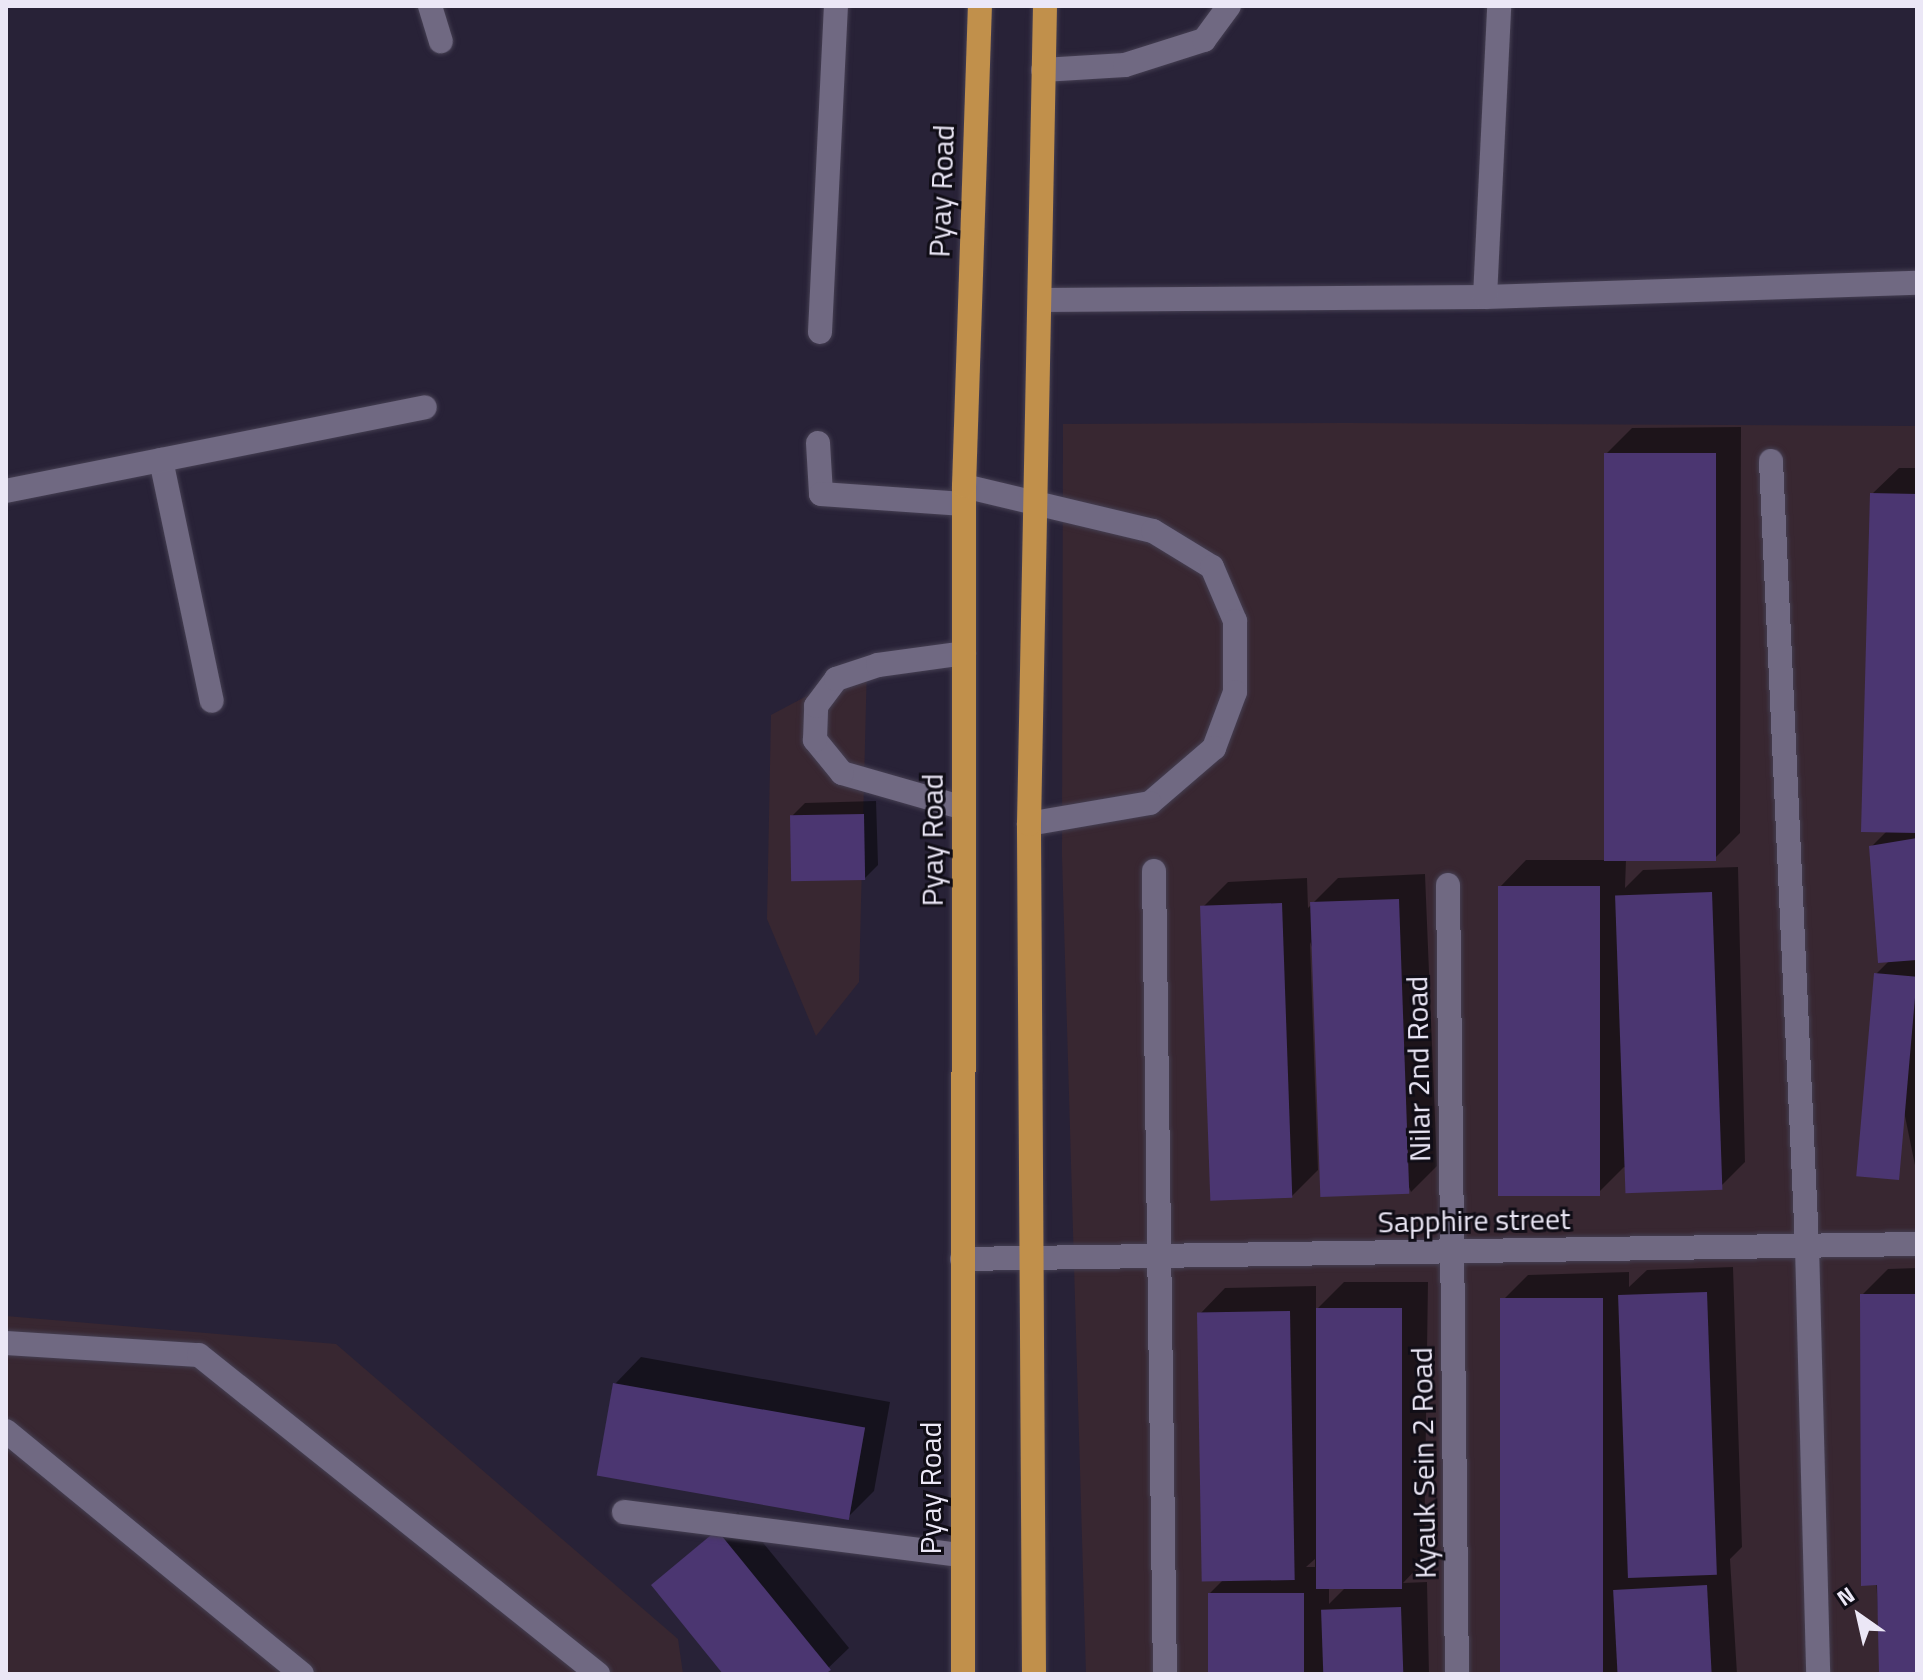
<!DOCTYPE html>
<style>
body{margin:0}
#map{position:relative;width:1923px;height:1680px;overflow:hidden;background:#282237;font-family:"Titillium Web",sans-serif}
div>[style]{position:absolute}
.commercial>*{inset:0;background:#382731}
.shadow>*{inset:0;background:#0007}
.building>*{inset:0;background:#4b3671;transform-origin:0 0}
.roads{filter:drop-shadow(0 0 2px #453f52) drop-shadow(0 0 2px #453f52)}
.minor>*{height:24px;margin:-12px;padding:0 12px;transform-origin:12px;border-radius:12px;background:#706982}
.highway>*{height:24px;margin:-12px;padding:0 12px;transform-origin:12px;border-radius:12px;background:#c1904b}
span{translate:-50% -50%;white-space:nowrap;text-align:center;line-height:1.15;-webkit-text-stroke:6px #100d16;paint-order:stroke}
.street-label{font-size:30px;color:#ebe7f6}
.frame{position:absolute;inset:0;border:8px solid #ebe7f6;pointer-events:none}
.north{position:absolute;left:1819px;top:1576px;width:80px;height:80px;-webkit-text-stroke:6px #100d16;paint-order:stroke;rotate:326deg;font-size:22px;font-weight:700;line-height:32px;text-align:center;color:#ebe7f6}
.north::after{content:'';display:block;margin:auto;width:28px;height:36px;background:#ebe7f6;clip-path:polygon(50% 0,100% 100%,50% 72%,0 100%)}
</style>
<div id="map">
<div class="commercial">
<div style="clip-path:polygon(1347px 423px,1917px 426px,1917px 1674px,1086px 1674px,1062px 856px,1063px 424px)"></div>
<div style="clip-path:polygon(867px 664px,859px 982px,816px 1036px,767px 919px,771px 715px)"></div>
<div style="clip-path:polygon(6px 1316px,336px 1344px,678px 1639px,683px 1674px,6px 1674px)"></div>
</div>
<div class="shadow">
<div style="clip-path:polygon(1741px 427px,1740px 833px,1714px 859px,1626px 860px,1625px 888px,1643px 870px,1738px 867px,1745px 1162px,1719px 1188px,1624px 1167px,1597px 1194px,1500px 887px,1526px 860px,1605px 860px,1606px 454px,1632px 428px)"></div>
<div style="clip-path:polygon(1899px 468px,1917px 468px,1917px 1175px,1876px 974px,1890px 960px,1871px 847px,1888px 830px,1872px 494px)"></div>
<div style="clip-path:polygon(876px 801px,878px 865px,865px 878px,792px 816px,805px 803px)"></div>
<div style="clip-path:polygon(1425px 874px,1437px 1166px,1411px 1192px,1310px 942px,1318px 1170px,1292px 1196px,1202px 908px,1228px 882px,1307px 878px,1308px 908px,1338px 878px)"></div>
<div style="clip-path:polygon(1733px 1267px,1742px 1547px,1730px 1559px,1737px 1674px,1508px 1674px,1502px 1301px,1528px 1275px,1629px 1272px,1629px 1287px,1647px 1270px)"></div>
<div style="clip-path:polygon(1917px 1268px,1917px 1674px,1881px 1674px,1862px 1295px,1888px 1269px)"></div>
<div style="clip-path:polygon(evenodd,1344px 1282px,1428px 1282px,1424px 1561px,1403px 1583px,1427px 1582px,1429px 1674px,1209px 1674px,1210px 1593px,1223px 1580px,1199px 1315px,1225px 1288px,1316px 1286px,1316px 1310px,1344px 1282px,1315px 1559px,1315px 1567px,1306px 1567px,1315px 1559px,1344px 1282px,1329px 1587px,1346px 1587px,1329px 1604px,1329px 1587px)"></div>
<div style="clip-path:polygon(641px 1357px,890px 1402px,874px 1491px,847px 1518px,615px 1384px)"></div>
<div style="clip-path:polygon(738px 1512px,849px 1648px,822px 1674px,726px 1674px,653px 1585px)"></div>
</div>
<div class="building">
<div style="left:1716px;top:453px;width:408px;height:112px;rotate:90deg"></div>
<div style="clip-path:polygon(1870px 493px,1917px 494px,1917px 833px,1861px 832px)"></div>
<div style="left:864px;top:814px;width:66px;height:74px;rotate:89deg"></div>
<div style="clip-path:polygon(1917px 838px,1917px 960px,1878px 963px,1869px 846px)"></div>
<div style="left:1498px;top:886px;width:102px;height:310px"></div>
<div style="left:1712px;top:892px;width:298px;height:97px;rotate:88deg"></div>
<div style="left:1399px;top:899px;width:295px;height:89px;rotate:88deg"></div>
<div style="left:1282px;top:903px;width:295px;height:82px;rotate:88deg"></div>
<div style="left:1874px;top:973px;width:43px;height:204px;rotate:5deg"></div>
<div style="left:1707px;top:1292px;width:283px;height:89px;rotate:88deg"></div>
<div style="clip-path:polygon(1860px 1294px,1917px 1294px,1917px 1674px,1879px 1674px,1877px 1585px,1861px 1586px)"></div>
<div style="left:1603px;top:1298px;width:376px;height:103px;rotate:90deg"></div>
<div style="left:1316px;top:1308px;width:86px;height:281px"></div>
<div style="left:1290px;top:1311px;width:269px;height:93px;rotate:89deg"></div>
<div style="left:613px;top:1383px;width:256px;height:94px;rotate:10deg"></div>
<div style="clip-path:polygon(717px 1530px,831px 1670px,825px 1674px,723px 1674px,651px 1585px)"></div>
<div style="left:1707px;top:1585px;width:89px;height:94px;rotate:87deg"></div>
<div style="left:1208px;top:1593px;width:96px;height:81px"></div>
<div style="left:1401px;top:1607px;width:67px;height:80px;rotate:88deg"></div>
</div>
<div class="roads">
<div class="minor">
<div style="left:430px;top:6px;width:37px;rotate:73deg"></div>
<div style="left:1043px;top:70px;width:82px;rotate:-3.5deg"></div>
<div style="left:1125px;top:65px;width:83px;rotate:-17.6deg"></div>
<div style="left:1204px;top:40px;width:42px;rotate:-53.7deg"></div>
<div style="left:1485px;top:297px;width:432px;rotate:-1.9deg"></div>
<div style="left:1040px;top:300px;width:445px;rotate:-0.4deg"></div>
<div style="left:1485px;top:297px;width:291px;rotate:-87.2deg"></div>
<div style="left:820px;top:332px;width:326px;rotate:-87.2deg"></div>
<div style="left:818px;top:443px;width:51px;rotate:86.6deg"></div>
<div style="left:821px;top:494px;width:143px;rotate:4deg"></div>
<div style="left:161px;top:460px;width:246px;rotate:78.1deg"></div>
<div style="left:1771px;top:461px;width:786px;rotate:87.37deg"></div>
<div style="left:1807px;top:1246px;width:428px;rotate:88.5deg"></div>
<div style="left:964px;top:486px;width:194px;rotate:13.4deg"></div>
<div style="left:1153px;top:531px;width:69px;rotate:31.4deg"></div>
<div style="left:1212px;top:567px;width:59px;rotate:66.9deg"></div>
<div style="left:1235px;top:621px;width:71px;rotate:90deg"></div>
<div style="left:1235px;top:692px;width:60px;rotate:110.6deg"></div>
<div style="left:1214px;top:748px;width:84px;rotate:139.3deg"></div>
<div style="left:1150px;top:803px;width:123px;rotate:170.2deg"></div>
<div style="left:6px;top:491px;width:427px;rotate:-11.3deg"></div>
<div style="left:964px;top:808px;width:127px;rotate:-164deg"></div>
<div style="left:842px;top:773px;width:43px;rotate:-129.3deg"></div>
<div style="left:815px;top:740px;width:34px;rotate:-88deg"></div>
<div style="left:816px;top:706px;width:34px;rotate:-53deg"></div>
<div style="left:836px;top:679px;width:44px;rotate:-18.4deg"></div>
<div style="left:878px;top:665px;width:87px;rotate:-7.9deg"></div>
<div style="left:1154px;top:871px;width:803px;rotate:89.22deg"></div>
<div style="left:1448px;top:885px;width:789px;rotate:89.35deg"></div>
<div style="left:962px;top:1259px;width:955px;rotate:-0.9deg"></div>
<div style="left:6px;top:1343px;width:193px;rotate:3.6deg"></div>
<div style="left:199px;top:1355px;width:511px;rotate:38.64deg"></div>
<div style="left:6px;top:1431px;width:383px;rotate:39.4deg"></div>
<div style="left:624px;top:1512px;width:341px;rotate:7.3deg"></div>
</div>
<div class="highway">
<div style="left:963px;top:1674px;width:1188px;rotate:-89.95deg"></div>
<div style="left:964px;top:486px;width:480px;rotate:-88.1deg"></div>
<div style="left:1034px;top:1674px;width:850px;rotate:-90.34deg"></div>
<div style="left:1029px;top:824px;width:818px;rotate:-88.88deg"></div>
</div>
</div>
<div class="street-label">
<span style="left:941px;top:191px;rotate:-88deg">Pyay Road</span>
<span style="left:932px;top:840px;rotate:-90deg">Pyay Road</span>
<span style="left:1418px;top:1069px;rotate:-91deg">Nilar 2nd Road</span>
<span style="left:1474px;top:1220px;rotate:-1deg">Sapphire street</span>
<span style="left:1423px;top:1463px;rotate:-91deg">Kyauk Sein 2 Road</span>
<span style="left:930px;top:1488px;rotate:-90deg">Pyay Road</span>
</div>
<div class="frame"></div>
<div class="north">N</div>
</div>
